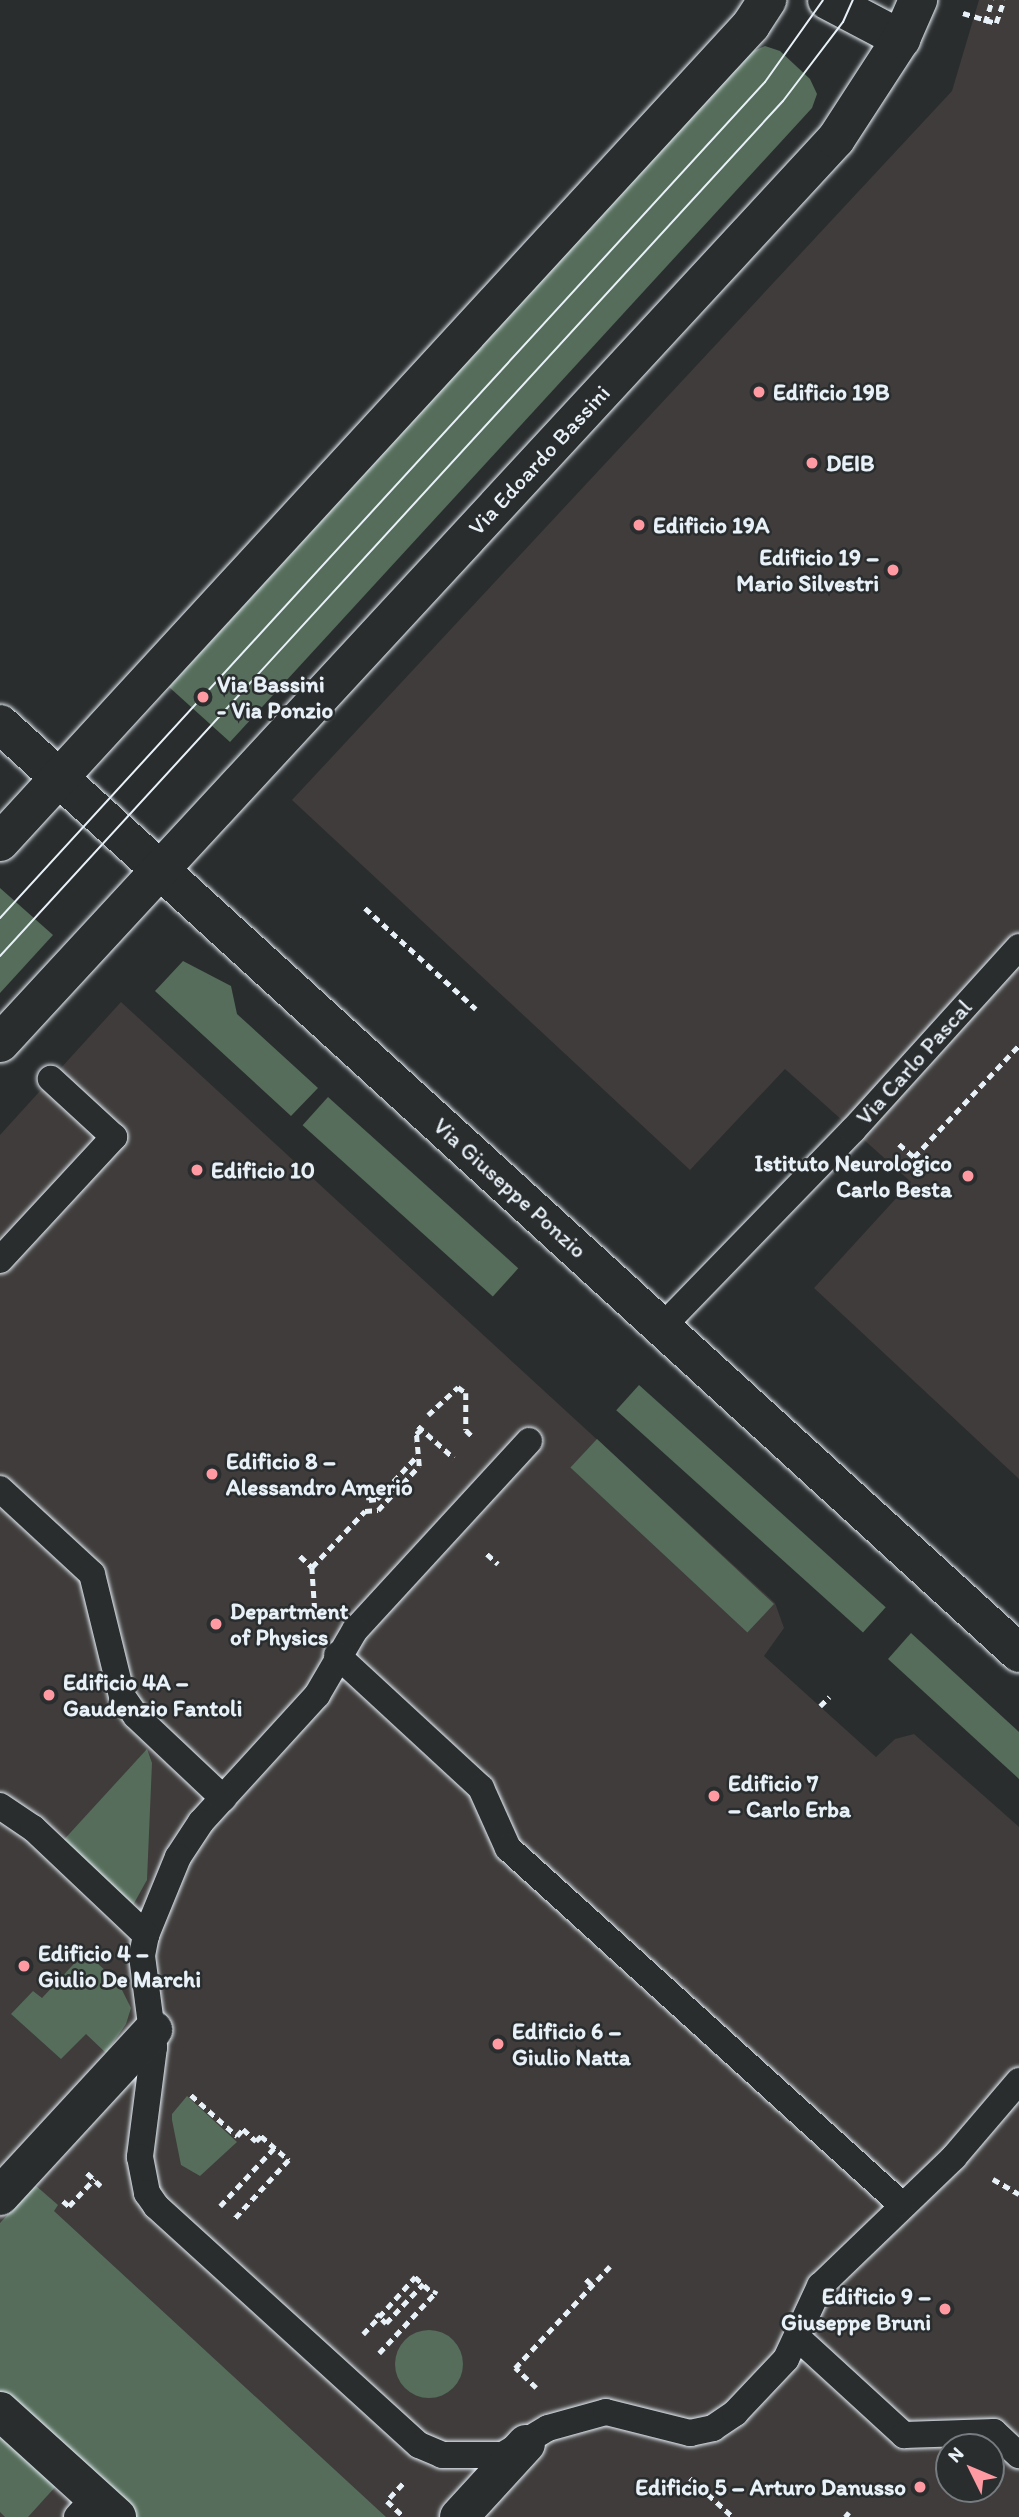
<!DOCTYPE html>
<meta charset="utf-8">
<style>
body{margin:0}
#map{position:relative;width:1019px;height:2517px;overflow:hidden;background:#2a2d2e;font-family:Itim,sans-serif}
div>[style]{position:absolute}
.built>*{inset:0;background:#3f3c3b}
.green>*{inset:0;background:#556d5a;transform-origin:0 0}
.round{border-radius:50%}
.path>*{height:4.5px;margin-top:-2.25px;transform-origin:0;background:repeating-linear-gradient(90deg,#e8f1f8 0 7px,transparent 0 12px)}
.roads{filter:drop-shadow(0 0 2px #e8f1f8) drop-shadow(0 0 2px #e8f1f8)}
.lane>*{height:26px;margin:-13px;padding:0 13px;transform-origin:13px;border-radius:13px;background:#2a2d2e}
.street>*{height:38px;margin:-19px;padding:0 19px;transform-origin:19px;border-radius:19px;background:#2a2d2e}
.secondary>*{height:38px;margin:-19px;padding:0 19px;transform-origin:19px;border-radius:19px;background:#2a2d2e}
.tram>*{height:2px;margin:-1px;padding:0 1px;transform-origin:1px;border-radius:1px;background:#e8f1f8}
.path-bridge>*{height:4.5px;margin-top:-2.25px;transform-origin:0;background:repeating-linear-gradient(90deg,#e8f1f8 0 7px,transparent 0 12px)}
.dots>*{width:19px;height:19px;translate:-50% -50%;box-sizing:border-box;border:4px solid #2a2d2e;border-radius:50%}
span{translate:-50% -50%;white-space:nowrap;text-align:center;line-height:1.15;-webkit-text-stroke:5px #2a2d2e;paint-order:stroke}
.poi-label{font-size:23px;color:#e8f1f8;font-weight:700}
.left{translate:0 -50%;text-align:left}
.right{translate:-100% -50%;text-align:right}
.street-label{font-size:23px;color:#e8f1f8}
.north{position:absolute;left:935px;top:2433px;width:70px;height:70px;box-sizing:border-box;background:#2a2d2e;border:2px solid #767b7f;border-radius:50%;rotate:313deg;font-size:19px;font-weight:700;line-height:28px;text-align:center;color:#e8f1f8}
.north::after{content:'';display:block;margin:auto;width:24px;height:32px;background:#ff9aa2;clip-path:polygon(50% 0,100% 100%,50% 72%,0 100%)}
</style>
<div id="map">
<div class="built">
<div style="clip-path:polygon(979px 0,1019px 0,1019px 1479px,814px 1288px,911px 1182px,785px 1069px,690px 1170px,292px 800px,952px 91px)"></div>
<div style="clip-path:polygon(evenodd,121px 1002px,775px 1603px,784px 1628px,764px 1656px,876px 1757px,895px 1739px,914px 1734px,1019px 1827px,1019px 2517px,0 2517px,0 1135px,121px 1002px,949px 2447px,991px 2447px,991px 2489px,949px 2489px,949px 2447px)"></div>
</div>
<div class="green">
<div style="clip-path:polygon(765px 46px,780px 51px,810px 79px,817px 94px,812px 108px,230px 742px,169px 687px,751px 52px)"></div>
<div style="clip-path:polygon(0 888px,53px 935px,0 993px)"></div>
<div style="clip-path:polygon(183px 961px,231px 986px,237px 1014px,318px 1088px,291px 1116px,155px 991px)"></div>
<div style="left:328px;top:1097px;width:256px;height:38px;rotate:42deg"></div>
<div style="left:639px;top:1385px;width:332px;height:34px;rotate:42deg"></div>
<div style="left:597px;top:1439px;width:242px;height:39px;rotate:43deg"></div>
<div style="clip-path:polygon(911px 1633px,1019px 1732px,1019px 1779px,888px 1659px)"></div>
<div style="clip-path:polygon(147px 1749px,152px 1763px,147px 1880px,133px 1905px,60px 1844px)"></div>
<div style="clip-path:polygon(85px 1952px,118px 1982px,131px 2008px,126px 2024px,106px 2053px,86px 2034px,61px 2059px,11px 2014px,33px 1991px,42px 1998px)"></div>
<div style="clip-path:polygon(187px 2096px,237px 2142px,200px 2176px,181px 2165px,172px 2120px,172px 2114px)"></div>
<div style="clip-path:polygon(35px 2185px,58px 2205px,54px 2211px,386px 2517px,133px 2517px,0 2394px,0 2223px)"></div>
<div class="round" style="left:395px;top:2330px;width:68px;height:68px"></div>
<div style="clip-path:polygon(0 2433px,57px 2485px,28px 2517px,5px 2517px,0 2512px)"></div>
</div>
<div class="path">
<div style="left:963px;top:13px;width:34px;rotate:17deg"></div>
<div style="left:996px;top:23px;width:24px;rotate:-71deg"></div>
<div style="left:365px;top:908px;width:150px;rotate:42.3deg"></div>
<div style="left:899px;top:1144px;width:20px;rotate:41deg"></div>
<div style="left:914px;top:1157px;width:154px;rotate:-46.8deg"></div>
<div style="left:428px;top:1415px;width:41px;rotate:-43deg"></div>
<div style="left:458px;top:1387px;width:10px;rotate:37deg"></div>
<div style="left:466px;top:1393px;width:37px;rotate:90deg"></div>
<div style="left:466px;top:1430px;width:10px;rotate:45deg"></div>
<div style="left:418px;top:1426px;width:48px;rotate:41.6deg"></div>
<div style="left:369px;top:1495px;width:5px;rotate:90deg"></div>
<div style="left:369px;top:1500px;width:8px;rotate:-7deg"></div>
<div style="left:377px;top:1499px;width:59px;rotate:-47.1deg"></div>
<div style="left:487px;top:1554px;width:15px;rotate:42deg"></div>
<div style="left:300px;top:1556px;width:16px;rotate:43deg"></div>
<div style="left:312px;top:1567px;width:44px;rotate:86.1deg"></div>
<div style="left:312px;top:1567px;width:77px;rotate:-46.6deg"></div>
<div style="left:365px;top:1511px;width:13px;rotate:-4deg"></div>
<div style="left:378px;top:1510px;width:60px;rotate:-47deg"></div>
<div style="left:419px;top:1466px;width:32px;rotate:-95deg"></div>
<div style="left:416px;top:1434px;width:8px;rotate:-40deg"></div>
<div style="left:820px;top:1706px;width:13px;rotate:-45deg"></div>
<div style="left:191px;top:2095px;width:62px;rotate:41.7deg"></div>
<div style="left:237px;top:2136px;width:9px;rotate:-49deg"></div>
<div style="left:243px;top:2129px;width:18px;rotate:43deg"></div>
<div style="left:256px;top:2141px;width:7px;rotate:-45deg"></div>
<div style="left:261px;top:2136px;width:37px;rotate:41deg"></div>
<div style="left:289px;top:2160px;width:83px;rotate:132.6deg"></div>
<div style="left:87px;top:2173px;width:19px;rotate:43deg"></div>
<div style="left:993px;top:2179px;width:30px;rotate:30deg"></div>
<div style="left:63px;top:2201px;width:8px;rotate:40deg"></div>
<div style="left:69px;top:2206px;width:37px;rotate:-47deg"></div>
<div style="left:220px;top:2206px;width:79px;rotate:-47deg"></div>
<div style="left:586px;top:2279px;width:8px;rotate:45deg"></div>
<div style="left:379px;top:2317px;width:54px;rotate:-48deg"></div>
<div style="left:415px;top:2277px;width:25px;rotate:42deg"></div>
<div style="left:434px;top:2294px;width:4px;rotate:-63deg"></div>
<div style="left:382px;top:2319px;width:6px;rotate:45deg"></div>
<div style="left:386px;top:2323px;width:54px;rotate:-46.5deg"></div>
<div style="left:363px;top:2334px;width:23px;rotate:-47deg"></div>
<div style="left:379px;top:2317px;width:4px;rotate:-135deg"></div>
<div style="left:379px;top:2353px;width:81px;rotate:-47deg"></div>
<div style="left:536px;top:2388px;width:29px;rotate:-136deg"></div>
<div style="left:515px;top:2368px;width:139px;rotate:-47deg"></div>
<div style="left:690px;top:2478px;width:58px;rotate:42.2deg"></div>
<div style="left:403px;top:2484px;width:23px;rotate:133deg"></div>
<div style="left:387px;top:2501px;width:23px;rotate:43deg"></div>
<div style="left:845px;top:2517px;width:6px;rotate:-51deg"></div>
</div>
<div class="roads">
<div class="lane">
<div style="left:0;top:1260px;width:168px;rotate:-47.2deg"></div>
<div style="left:114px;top:1137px;width:86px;rotate:-137.4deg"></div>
<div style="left:662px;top:1327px;width:274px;rotate:-45.9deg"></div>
<div style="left:853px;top:1130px;width:247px;rotate:-47.8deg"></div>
<div style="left:529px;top:1441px;width:257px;rotate:132.6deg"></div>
<div style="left:355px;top:1630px;width:75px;rotate:120.3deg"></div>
<div style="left:317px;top:1695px;width:172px;rotate:132.4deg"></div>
<div style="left:201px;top:1822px;width:42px;rotate:123.3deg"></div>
<div style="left:178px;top:1857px;width:84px;rotate:112.3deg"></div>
<div style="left:146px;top:1935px;width:21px;rotate:101deg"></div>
<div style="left:142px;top:1956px;width:92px;rotate:82.5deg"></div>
<div style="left:154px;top:2047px;width:111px;rotate:97.3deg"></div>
<div style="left:140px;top:2157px;width:37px;rotate:79deg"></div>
<div style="left:147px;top:2193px;width:16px;rotate:55deg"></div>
<div style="left:156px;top:2206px;width:355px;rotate:42.3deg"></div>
<div style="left:419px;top:2445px;width:25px;rotate:23deg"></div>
<div style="left:442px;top:2455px;width:61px"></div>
<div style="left:503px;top:2455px;width:52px;rotate:-31deg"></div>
<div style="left:548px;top:2428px;width:60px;rotate:-15.4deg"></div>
<div style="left:606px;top:2412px;width:87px;rotate:14deg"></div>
<div style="left:690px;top:2433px;width:24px;rotate:-12deg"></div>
<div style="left:713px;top:2428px;width:27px;rotate:-34deg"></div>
<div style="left:735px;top:2413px;width:74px;rotate:-46.6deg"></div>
<div style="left:786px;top:2359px;width:81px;rotate:-65deg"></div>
<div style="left:820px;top:2286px;width:186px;rotate:-43.9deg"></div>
<div style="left:954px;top:2157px;width:100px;rotate:-49.5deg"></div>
<div style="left:0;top:1489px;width:125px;rotate:42.7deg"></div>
<div style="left:92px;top:1574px;width:126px;rotate:76.2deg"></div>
<div style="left:122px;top:1696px;width:24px;rotate:55deg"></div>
<div style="left:136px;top:1716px;width:120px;rotate:43.3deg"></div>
<div style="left:337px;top:1655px;width:196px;rotate:42.7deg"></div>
<div style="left:481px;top:1788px;width:66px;rotate:65.8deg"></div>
<div style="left:508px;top:1848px;width:530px;rotate:42.17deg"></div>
<div style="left:0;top:1806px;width:40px;rotate:34deg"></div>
<div style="left:33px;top:1828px;width:156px;rotate:43.4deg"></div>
<div style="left:798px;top:2338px;width:144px;rotate:42.5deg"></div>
<div style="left:904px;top:2435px;width:90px;rotate:-1.9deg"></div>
<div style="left:994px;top:2432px;width:34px;rotate:43deg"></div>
<div style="left:77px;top:2517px;width:27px;rotate:-48deg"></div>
</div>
<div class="street">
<div style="left:827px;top:0;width:84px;rotate:27.8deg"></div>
<div style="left:0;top:2196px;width:226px;rotate:-47.3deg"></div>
<div style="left:0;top:2411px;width:158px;rotate:42.2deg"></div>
<div style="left:459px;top:2517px;width:99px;rotate:-47.5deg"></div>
</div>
<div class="secondary">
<div style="left:0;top:724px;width:1379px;rotate:42.35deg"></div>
<div style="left:0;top:842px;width:1110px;rotate:-47.41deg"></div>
<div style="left:751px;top:25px;width:30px;rotate:-57deg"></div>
<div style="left:0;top:1043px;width:1231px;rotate:-47.24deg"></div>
<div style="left:836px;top:139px;width:119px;rotate:-57deg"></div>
<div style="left:901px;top:39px;width:43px;rotate:-66.4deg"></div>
</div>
</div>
<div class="tram">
<div style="left:0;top:918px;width:1133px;rotate:-47.54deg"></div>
<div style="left:765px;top:82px;width:100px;rotate:-54.7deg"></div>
<div style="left:0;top:956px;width:1159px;rotate:-47.52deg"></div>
<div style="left:783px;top:101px;width:99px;rotate:-52.8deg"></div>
<div style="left:843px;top:22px;width:24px;rotate:-66deg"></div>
</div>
<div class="path-bridge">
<div style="left:985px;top:23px;width:24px;rotate:-73deg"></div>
</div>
<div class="dots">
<div style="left:759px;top:392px;background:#ff9aa2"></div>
<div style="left:812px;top:463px;background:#ff9aa2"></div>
<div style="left:639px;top:525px;background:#ff9aa2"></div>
<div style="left:893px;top:570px;background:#ff9aa2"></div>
<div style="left:203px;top:697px;background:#ff9aa2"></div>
<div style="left:197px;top:1170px;background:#ff9aa2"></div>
<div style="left:968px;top:1176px;background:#ff9aa2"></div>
<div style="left:212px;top:1474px;background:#ff9aa2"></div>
<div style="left:216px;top:1624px;background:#ff9aa2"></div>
<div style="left:49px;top:1695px;background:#ff9aa2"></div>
<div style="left:714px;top:1796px;background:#ff9aa2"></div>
<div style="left:24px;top:1966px;background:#ff9aa2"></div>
<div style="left:498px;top:2044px;background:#ff9aa2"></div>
<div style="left:945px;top:2309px;background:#ff9aa2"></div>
<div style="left:920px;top:2487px;background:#ff9aa2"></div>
</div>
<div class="poi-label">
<span class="left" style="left:773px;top:392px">Edificio 19B</span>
<span class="left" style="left:826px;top:463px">DEIB</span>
<span class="left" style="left:653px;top:525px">Edificio 19A</span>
<span class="right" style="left:879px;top:570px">Edificio 19 –<br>Mario Silvestri</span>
<span class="left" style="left:217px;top:697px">Via Bassini<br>- Via Ponzio</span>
<span class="right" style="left:952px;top:1176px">Istituto Neurologico<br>Carlo Besta</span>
<span class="left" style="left:211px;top:1170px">Edificio 10</span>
<span class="left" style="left:226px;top:1474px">Edificio 8 –<br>Alessandro Amerio</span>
<span class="left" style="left:230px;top:1624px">Department<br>of Physics</span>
<span class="left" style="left:63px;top:1695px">Edificio 4A –<br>Gaudenzio Fantoli</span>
<span class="left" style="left:728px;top:1796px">Edificio 7<br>– Carlo Erba</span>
<span class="left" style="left:38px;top:1966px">Edificio 4 –<br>Giulio De Marchi</span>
<span class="left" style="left:512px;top:2044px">Edificio 6 –<br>Giulio Natta</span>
<span class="right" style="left:931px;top:2309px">Edificio 9 –<br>Giuseppe Bruni</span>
<span class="right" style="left:906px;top:2487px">Edificio 5 – Arturo Danusso</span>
</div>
<div class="street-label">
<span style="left:539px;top:460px;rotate:-47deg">Via Edoardo Bassini</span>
<span style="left:914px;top:1062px;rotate:-48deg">Via Carlo Pascal</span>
<span style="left:510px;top:1188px;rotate:42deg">Via Giuseppe Ponzio</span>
</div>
<div class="north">N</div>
</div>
